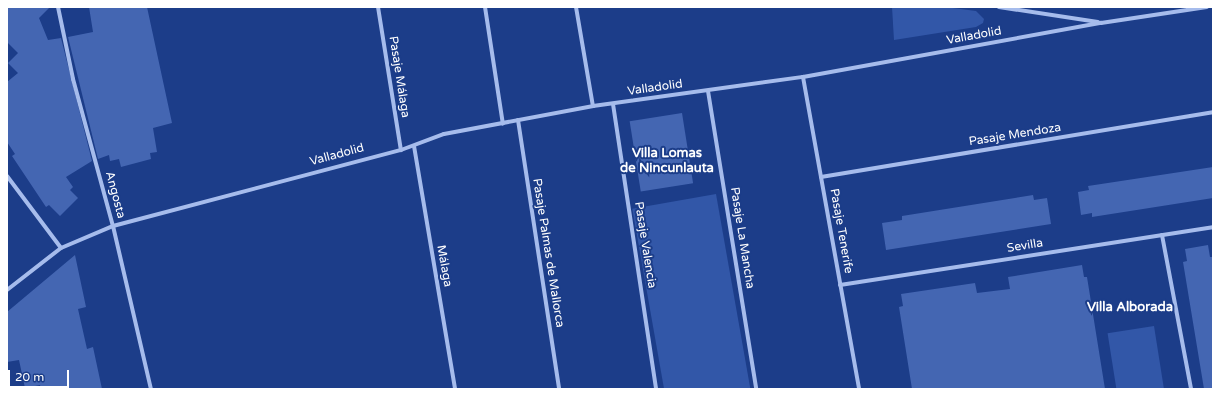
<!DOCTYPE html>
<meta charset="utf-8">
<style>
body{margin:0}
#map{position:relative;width:1220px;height:396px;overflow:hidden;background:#1c3d89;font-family:"Varela Round",sans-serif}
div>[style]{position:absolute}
.green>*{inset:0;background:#3257a8;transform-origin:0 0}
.building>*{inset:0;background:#4466b2;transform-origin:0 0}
.minor>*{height:4px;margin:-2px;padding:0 2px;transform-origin:2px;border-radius:2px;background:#a6bcec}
span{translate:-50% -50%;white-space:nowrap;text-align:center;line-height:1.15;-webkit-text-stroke:4px #1c3d89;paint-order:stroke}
.street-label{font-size:12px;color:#fff}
.neighbourhood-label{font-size:13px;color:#fff;font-weight:700}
.frame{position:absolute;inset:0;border:8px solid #fff;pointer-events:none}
.scale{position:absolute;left:8px;top:370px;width:61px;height:18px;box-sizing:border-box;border:2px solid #fff;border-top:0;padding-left:5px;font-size:12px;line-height:14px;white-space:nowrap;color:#fff;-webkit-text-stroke:3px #1c3d89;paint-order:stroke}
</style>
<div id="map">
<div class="green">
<div style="clip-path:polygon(892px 7px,945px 7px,976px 11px,984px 19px,983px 23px,976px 27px,894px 40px)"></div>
<div style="left:716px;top:194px;width:198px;height:85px;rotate:80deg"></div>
<div style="left:1154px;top:326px;width:64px;height:47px;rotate:81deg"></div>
</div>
<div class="building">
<div style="clip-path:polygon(7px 7px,50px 7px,39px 18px,48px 40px,61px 38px,92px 161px,66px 177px,73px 187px,70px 190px,78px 198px,60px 216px,49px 205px,46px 207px,12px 156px,15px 154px,7px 142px,7px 82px,18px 73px,8px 63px,18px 53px,7px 42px)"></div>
<div style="clip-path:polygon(89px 7px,147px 7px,172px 123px,153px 128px,157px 152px,150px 153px,151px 159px,121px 167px,119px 159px,110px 161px,109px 155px,98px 159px,68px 37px,93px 32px)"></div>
<div style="left:682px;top:113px;width:71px;height:53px;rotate:81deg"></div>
<div style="clip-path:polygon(1213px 167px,1213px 198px,1092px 217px,1092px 213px,1081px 215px,1078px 192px,1089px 190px,1088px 186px)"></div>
<div style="clip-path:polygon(1033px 195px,1034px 200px,1047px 198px,1051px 224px,886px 250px,882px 223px,902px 220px,902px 216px)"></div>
<div style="clip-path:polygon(1208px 245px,1210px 257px,1213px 257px,1213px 389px,1204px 389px,1183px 262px,1187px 261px,1185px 249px)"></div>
<div style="clip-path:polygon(75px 255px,86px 307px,78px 309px,87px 349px,93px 347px,102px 389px,41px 389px,40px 385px,25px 388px,19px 360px,7px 362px,7px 312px)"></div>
<div style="clip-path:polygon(1082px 265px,1084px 277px,1087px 277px,1105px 389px,912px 389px,899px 307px,903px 306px,901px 294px,975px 283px,977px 293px,1010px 289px,1008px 277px)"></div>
</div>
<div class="minor">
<div style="left:58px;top:7px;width:74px;rotate:78.2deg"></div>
<div style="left:73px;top:79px;width:152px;rotate:74.8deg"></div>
<div style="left:113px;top:226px;width:167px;rotate:76.9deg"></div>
<div style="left:378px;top:7px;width:145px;rotate:80.9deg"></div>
<div style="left:485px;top:7px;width:118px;rotate:81.3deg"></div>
<div style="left:576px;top:7px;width:100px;rotate:80.3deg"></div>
<div style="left:999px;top:7px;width:100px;rotate:8.6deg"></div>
<div style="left:803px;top:77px;width:317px;rotate:79.8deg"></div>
<div style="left:708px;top:91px;width:302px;rotate:80.8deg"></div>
<div style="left:613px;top:104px;width:288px;rotate:81.4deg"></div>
<div style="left:518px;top:120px;width:272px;rotate:81.3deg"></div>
<div style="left:414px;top:146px;width:246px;rotate:80.4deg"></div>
<div style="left:7px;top:176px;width:90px;rotate:53.1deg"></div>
<div style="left:821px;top:177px;width:397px;rotate:-9.4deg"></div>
<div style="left:1162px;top:235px;width:157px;rotate:79.3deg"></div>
<div style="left:840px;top:285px;width:377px;rotate:-8.8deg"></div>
<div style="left:7px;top:290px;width:68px;rotate:-37.9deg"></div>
<div style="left:61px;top:248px;width:56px;rotate:-22.9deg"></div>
<div style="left:113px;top:226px;width:298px;rotate:-14.8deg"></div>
<div style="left:401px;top:150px;width:46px;rotate:-20.4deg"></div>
<div style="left:444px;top:134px;width:152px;rotate:-10.6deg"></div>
<div style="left:593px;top:106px;width:212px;rotate:-7.9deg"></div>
<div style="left:803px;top:77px;width:303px;rotate:-10.3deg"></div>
<div style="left:1101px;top:23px;width:107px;rotate:-8.6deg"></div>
</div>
<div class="street-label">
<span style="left:974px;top:36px;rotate:-10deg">Valladolid</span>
<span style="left:399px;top:77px;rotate:81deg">Pasaje Málaga</span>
<span style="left:655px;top:88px;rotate:-8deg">Valladolid</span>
<span style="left:1015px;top:135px;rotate:-9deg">Pasaje Mendoza</span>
<span style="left:337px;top:155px;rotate:-15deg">Valladolid</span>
<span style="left:115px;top:195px;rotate:75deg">Angosta</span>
<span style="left:841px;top:231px;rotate:80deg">Pasaje Tenerife</span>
<span style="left:742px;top:238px;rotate:81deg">Pasaje La Mancha</span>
<span style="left:645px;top:245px;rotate:81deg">Pasaje Valencia</span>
<span style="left:1025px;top:246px;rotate:-9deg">Sevilla</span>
<span style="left:548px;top:253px;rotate:81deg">Pasaje Palmas de Mallorca</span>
<span style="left:444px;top:266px;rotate:80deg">Málaga</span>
</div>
<div class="neighbourhood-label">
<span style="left:667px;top:161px">Villa Lomas<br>de Nincunlauta</span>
<span style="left:1130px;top:307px">Villa Alborada</span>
</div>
<div class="frame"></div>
<div class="scale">20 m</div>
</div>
